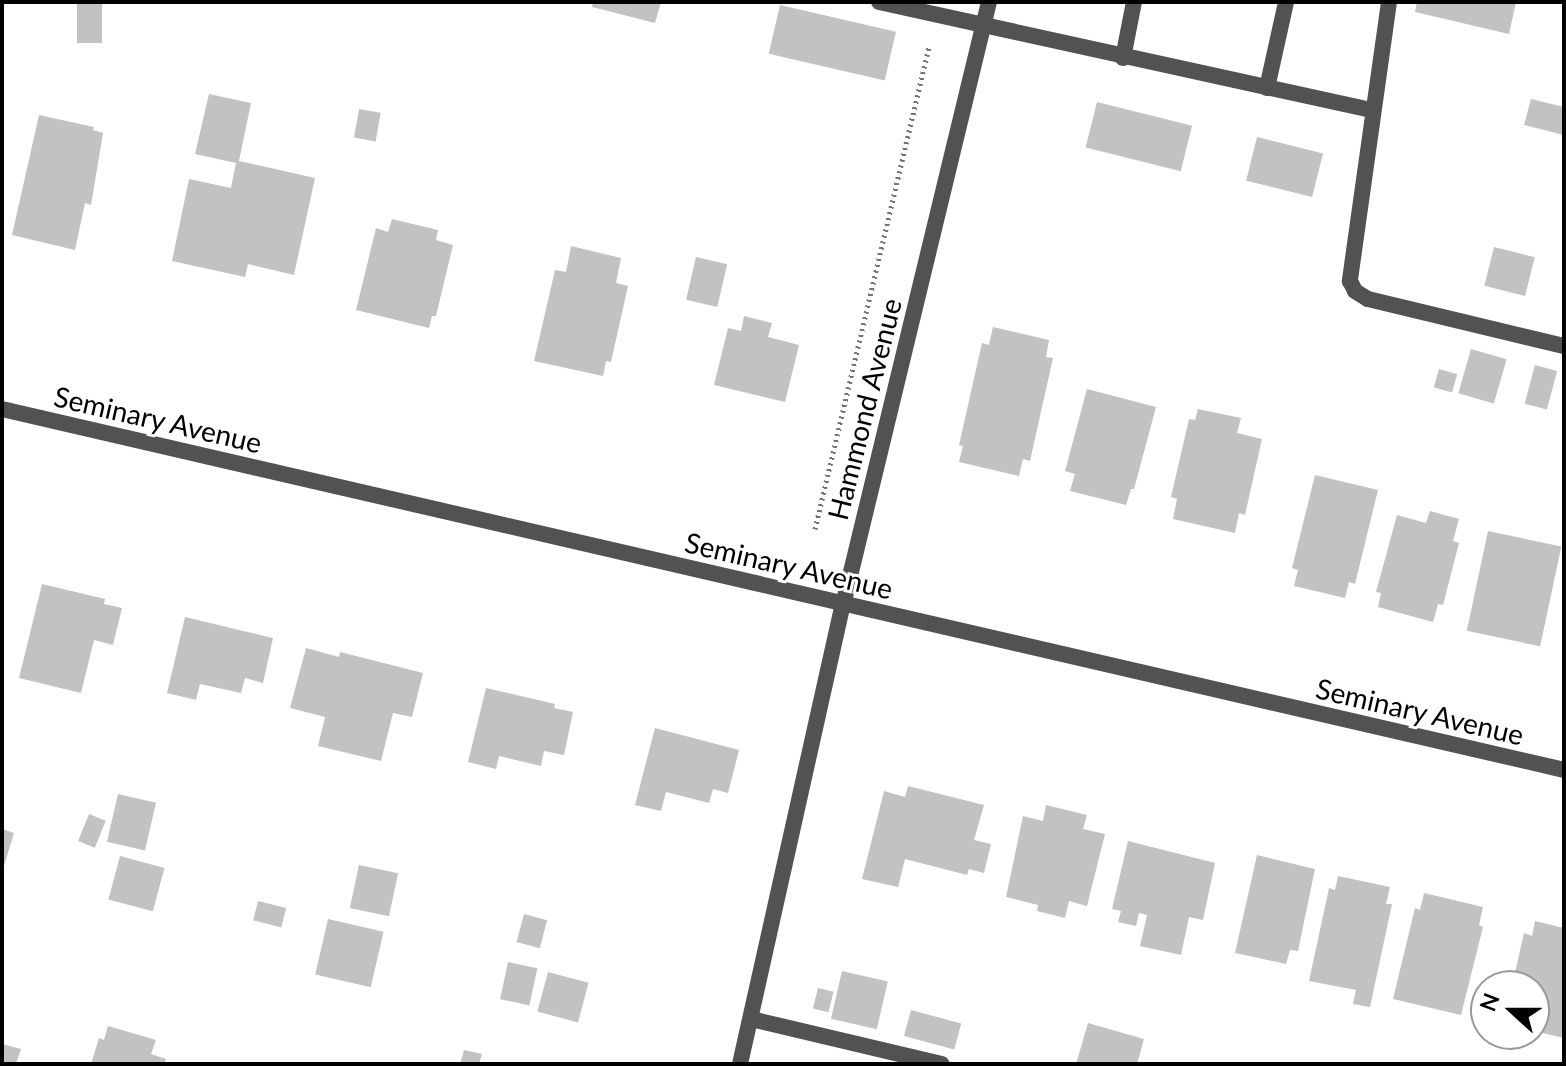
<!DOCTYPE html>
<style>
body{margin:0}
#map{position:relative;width:1566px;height:1066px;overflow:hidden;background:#fff;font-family:Lato,sans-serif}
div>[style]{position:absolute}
.building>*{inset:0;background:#c2c2c2;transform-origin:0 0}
.path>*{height:5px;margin-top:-2.5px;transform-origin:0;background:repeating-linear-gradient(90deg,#747474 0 2px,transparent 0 6px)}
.service>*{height:16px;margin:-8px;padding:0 8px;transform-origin:8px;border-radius:8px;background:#525252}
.minor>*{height:16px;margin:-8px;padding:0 8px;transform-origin:8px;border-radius:8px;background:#525252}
span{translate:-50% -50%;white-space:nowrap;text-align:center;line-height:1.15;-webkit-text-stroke:6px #fff;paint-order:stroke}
.street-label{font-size:28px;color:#000}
.frame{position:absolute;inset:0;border:4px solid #000;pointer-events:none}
.north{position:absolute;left:1470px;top:970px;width:80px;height:80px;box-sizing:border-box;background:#fff;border:2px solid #999;border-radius:50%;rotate:291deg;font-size:22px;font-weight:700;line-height:32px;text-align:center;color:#000}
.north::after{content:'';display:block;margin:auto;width:28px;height:36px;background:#000;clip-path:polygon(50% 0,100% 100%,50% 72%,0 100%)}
</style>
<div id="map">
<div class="building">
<div style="left:77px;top:2px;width:25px;height:41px"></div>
<div style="clip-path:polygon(593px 2px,661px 2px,655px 23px,592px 7px)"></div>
<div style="clip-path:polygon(1417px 2px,1516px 2px,1509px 34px,1415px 12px)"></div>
<div style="left:780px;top:5px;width:119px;height:50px;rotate:13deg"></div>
<div style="clip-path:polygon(209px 94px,251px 103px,239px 161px,315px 178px,294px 275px,248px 264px,245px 277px,172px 261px,189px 179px,231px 188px,236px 163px,195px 154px)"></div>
<div style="clip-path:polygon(1531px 99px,1564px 107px,1564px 135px,1524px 125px)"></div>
<div style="left:1097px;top:102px;width:98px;height:47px;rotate:14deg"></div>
<div style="left:359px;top:109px;width:22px;height:29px;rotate:10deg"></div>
<div style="clip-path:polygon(39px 115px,94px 127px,93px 130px,103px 133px,91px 205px,85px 203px,75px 250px,12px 235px)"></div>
<div style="left:1257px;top:137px;width:68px;height:45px;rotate:14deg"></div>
<div style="clip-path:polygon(392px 219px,438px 230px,436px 240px,453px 245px,436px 316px,432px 316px,429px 328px,356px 310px,376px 228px,388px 232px)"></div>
<div style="clip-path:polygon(571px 246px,621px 258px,616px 283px,628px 286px,611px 362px,606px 361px,603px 376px,534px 361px,555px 270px,566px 272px)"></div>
<div style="left:1494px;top:247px;width:42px;height:40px;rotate:14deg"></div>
<div style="left:696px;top:257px;width:32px;height:44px;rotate:13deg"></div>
<div style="clip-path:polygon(744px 316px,772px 323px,768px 337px,799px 345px,785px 402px,714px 385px,728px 328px,741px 331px)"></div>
<div style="clip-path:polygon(993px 327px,1049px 340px,1046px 357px,1053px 358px,1030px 461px,1023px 459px,1019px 476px,959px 462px,963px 446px,959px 445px,982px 343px,989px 345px)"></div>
<div style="left:1471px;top:349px;width:37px;height:46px;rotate:16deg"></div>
<div style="left:1535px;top:365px;width:23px;height:40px;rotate:15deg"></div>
<div style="left:1439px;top:369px;width:19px;height:19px;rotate:16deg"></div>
<div style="clip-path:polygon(1087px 389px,1156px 407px,1134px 489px,1131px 489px,1126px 505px,1070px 491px,1075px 474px,1065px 471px)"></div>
<div style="clip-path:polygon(1198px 409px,1241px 418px,1237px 433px,1262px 439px,1245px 515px,1239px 513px,1235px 533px,1173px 519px,1177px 499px,1171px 497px,1189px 419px,1195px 420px)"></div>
<div style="clip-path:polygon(1315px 475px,1378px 490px,1355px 584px,1349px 582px,1345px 598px,1294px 586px,1298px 570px,1292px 568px)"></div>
<div style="clip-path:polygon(1430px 511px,1459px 519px,1453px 541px,1459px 543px,1443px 605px,1438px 604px,1433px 622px,1378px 607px,1381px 593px,1376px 592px,1397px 515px,1426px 523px)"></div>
<div style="left:1488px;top:531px;width:75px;height:102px;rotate:12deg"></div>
<div style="clip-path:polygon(42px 584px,105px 599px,104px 604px,122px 608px,113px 645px,94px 640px,81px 693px,19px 678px)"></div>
<div style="clip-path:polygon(185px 617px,273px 638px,263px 683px,245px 678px,241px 693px,200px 684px,196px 700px,167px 693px)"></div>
<div style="clip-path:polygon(306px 648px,339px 657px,340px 652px,423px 673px,412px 717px,393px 713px,381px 761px,318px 746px,325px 717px,290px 708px)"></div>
<div style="clip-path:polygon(486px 688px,555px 704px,554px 708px,573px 712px,564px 755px,544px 751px,541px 766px,499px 756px,496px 769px,468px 762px)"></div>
<div style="clip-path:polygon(655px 728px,739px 750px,728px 793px,713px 789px,709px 803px,666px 792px,661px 811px,635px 805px)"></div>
<div style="clip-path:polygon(908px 786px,984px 805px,974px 840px,991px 844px,984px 873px,969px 869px,967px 875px,905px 859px,898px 887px,862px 879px,884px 791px,905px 797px)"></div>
<div style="left:118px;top:794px;width:39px;height:49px;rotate:13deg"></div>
<div style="clip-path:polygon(1046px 805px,1087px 815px,1083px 829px,1105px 834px,1087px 906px,1069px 901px,1065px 918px,1037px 911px,1038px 905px,1006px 897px,1023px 816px,1043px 821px)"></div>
<div style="left:89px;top:814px;width:18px;height:29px;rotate:22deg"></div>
<div style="clip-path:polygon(2px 829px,14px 833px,3px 869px,2px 869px)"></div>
<div style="clip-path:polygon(1128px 841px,1215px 863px,1203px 920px,1189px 917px,1181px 955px,1140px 946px,1147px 915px,1139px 913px,1136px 926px,1118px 922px,1121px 911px,1112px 909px)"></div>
<div style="clip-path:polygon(1257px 855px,1315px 869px,1298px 951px,1290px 950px,1286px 964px,1235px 953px)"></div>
<div style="left:120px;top:856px;width:46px;height:45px;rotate:15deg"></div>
<div style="left:359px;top:865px;width:40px;height:44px;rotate:12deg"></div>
<div style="clip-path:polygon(1338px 876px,1390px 887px,1386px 904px,1392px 904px,1370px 1007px,1353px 1004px,1356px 990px,1309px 981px,1329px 888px,1335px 890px)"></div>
<div style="clip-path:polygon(1424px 893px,1483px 907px,1479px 925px,1483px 927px,1461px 1015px,1393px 999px,1415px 908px,1420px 910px)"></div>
<div style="left:258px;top:901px;width:29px;height:20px;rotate:14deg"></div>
<div style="left:524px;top:914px;width:24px;height:29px;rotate:15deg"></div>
<div style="left:328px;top:919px;width:57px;height:57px;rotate:13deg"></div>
<div style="clip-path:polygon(1535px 921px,1564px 928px,1564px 1038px,1534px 1031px,1534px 986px,1512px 986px,1524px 933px,1532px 936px)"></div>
<div style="left:508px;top:962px;width:30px;height:38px;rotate:12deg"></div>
<div style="left:842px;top:971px;width:47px;height:49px;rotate:13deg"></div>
<div style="left:548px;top:972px;width:42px;height:41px;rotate:15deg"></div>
<div style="left:818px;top:988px;width:16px;height:21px;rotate:14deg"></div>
<div style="left:911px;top:1010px;width:52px;height:27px;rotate:15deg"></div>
<div style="clip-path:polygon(1088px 1023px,1144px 1039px,1137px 1064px,1076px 1064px)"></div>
<div style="clip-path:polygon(108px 1026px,156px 1040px,151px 1054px,166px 1059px,164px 1064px,91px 1064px,99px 1038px,104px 1040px)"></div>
<div style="clip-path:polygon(2px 1044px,21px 1049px,16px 1064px,2px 1064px)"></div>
<div style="clip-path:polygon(464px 1050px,482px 1054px,479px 1064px,460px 1064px)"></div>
</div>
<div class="path">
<div style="left:815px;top:529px;width:497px;rotate:-76.7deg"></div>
</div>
<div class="service">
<div style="left:879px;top:2px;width:504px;rotate:12.38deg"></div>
<div style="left:1389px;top:2px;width:282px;rotate:98deg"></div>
<div style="left:1350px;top:281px;width:11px;rotate:63deg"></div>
<div style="left:1355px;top:291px;width:15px;rotate:32deg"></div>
<div style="left:1368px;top:299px;width:202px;rotate:13.5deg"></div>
<div style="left:1123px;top:58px;width:57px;rotate:-78.9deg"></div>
<div style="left:1267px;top:88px;width:88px;rotate:-77.5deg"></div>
<div style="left:751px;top:1019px;width:196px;rotate:13.3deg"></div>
</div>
<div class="minor">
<div style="left:2px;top:409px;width:1603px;rotate:13.01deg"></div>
<div style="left:740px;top:1064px;width:470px;rotate:-77.4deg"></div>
<div style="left:843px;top:605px;width:620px;rotate:-76.39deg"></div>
</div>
<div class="street-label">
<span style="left:864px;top:409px;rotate:-76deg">Hammond Avenue</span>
<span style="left:158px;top:419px;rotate:13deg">Seminary Avenue</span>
<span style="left:789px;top:565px;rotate:13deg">Seminary Avenue</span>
<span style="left:1420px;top:711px;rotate:13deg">Seminary Avenue</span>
</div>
<div class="frame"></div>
<div class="north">N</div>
</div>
